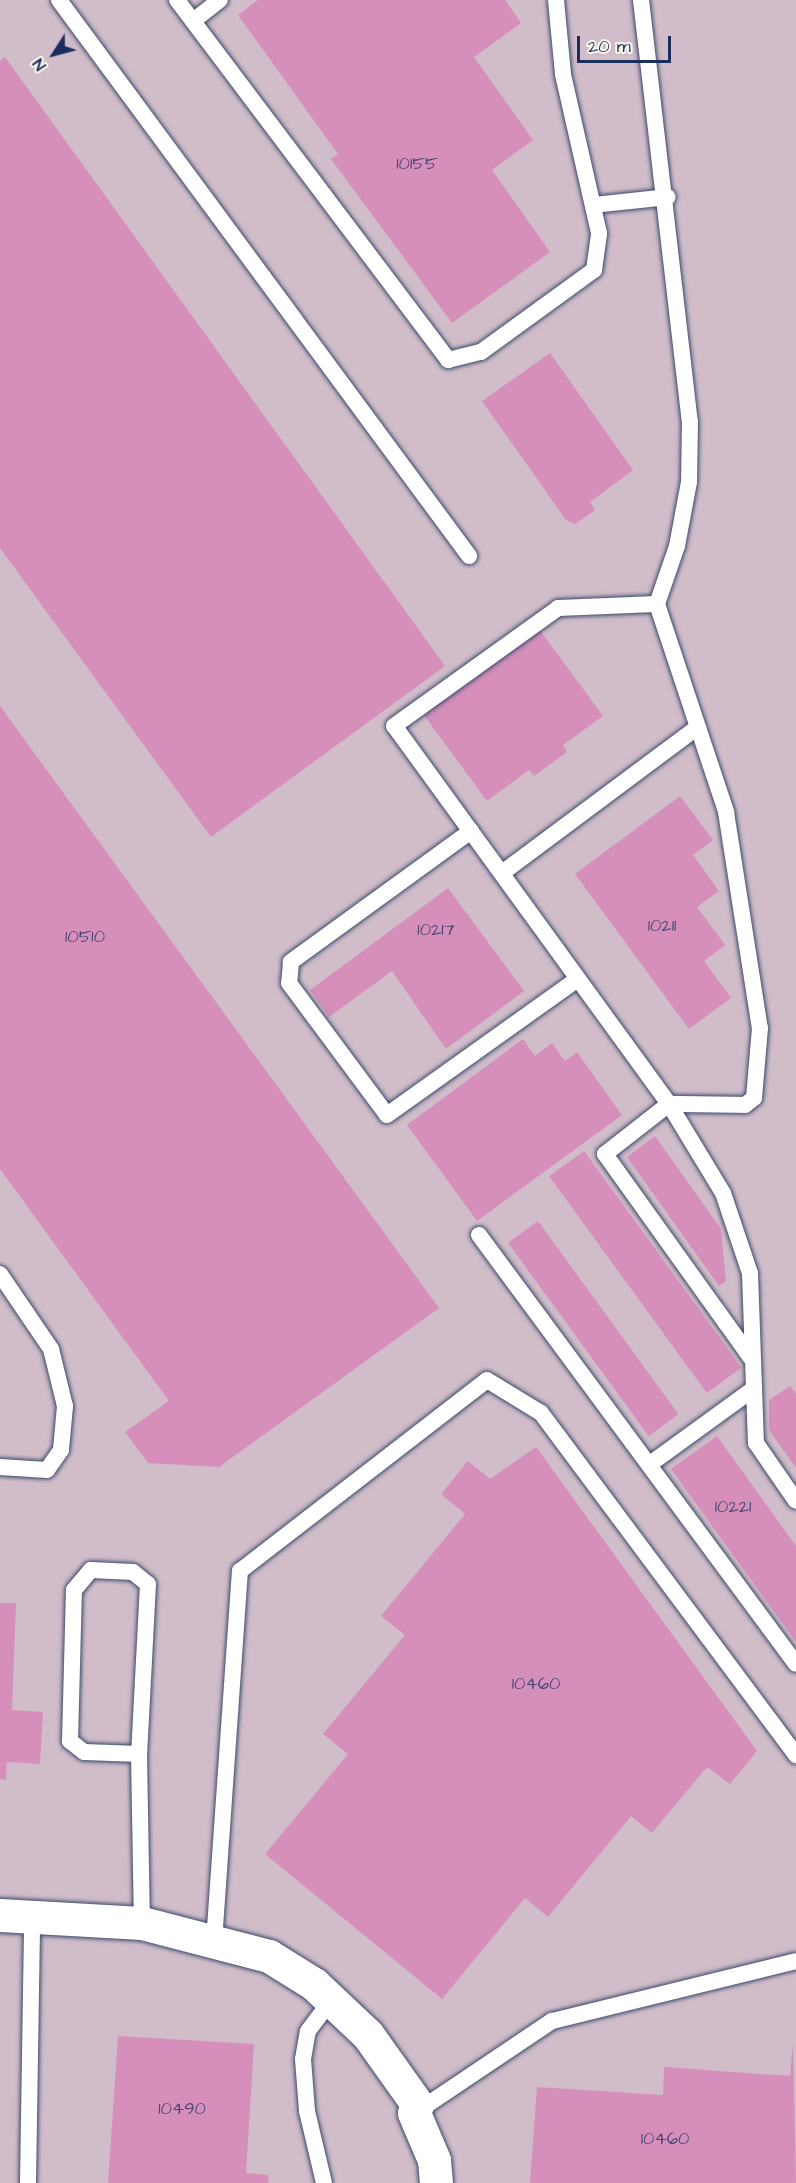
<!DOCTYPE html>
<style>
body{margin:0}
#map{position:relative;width:796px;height:2183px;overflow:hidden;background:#ece0bf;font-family:"Architects Daughter",sans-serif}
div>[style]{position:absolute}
.industrial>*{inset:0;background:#d1bdc9;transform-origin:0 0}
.building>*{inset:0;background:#d68fba;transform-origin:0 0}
.roads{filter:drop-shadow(0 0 2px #3a4a6d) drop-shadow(0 0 2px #3a4a6d)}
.service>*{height:16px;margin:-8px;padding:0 8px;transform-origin:8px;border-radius:8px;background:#fff}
.minor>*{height:33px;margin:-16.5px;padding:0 16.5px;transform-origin:16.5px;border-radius:16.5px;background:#fff}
span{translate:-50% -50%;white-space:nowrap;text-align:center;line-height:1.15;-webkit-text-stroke:4.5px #fbf7ec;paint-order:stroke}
.number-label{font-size:18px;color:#4a4775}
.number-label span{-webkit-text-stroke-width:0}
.north{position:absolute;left:24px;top:24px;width:60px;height:60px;-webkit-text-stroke:4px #fbf7ec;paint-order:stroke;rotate:234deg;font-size:16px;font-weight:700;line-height:24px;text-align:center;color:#1b2f5e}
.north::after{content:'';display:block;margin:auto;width:21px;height:27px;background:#1b2f5e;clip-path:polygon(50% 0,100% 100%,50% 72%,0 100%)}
.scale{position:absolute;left:577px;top:36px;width:94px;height:27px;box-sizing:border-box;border:3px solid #1b2f5e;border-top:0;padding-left:8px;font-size:18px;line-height:21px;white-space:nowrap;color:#1b2f5e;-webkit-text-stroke:4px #fbf7ec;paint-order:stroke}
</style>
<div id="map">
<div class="industrial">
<div style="left:0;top:0;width:796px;height:2183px"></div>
</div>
<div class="building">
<div style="clip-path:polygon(258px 0,505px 0,521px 23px,474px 57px,533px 140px,492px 170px,550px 252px,452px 323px,331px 159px,338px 154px,238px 15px)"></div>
<div style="clip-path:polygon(5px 57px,445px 666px,211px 837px,0 548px,0 61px)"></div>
<div style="clip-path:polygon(550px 353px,633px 470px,590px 502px,595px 510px,575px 524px,566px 520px,482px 401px)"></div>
<div style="clip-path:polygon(539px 629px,603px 716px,563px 745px,567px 752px,534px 776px,529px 770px,487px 801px,423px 714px)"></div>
<div style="clip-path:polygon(0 706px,439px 1308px,219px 1467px,148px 1463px,125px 1432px,169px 1401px,0 1169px)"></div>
<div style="clip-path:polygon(680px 796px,713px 840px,693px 855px,719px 891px,697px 907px,725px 945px,704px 961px,731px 998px,689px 1029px,575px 874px)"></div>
<div style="clip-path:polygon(448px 888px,524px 991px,446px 1049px,392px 971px,329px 1017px,310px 990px)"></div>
<div style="clip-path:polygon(523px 1039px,535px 1056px,552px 1043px,565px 1061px,577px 1052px,622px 1115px,477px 1221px,407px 1125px)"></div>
<div style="clip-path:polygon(655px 1136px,721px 1229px,726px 1281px,719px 1286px,627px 1157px)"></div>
<div style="left:584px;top:1151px;width:268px;height:43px;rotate:54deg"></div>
<div style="left:538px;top:1221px;width:239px;height:37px;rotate:54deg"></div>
<div style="clip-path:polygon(790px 1386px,796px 1394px,796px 1468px,769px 1430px,769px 1400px)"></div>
<div style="clip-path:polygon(717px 1436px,796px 1546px,796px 1642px,671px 1469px)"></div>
<div style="clip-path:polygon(536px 1447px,757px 1751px,730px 1784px,707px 1767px,652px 1833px,631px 1816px,548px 1917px,525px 1898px,442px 1999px,265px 1854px,348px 1754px,323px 1734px,405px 1635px,381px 1616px,465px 1514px,441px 1494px,468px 1461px,490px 1479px)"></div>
<div style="clip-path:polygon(0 1603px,16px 1603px,12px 1710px,43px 1712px,40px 1764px,7px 1762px,6px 1780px,0 1779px)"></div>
<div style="clip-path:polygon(118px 2036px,254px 2044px,246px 2173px,269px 2175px,268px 2183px,108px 2183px)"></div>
<div style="clip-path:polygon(793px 2044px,796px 2183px,530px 2183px,537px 2087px,663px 2095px,664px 2067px,790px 2076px)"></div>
</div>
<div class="roads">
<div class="service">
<div style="left:59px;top:0;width:691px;rotate:53.59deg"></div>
<div style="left:177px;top:0;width:451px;rotate:53deg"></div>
<div style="left:448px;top:360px;width:34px;rotate:-14deg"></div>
<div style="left:481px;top:352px;width:140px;rotate:-36deg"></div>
<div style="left:594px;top:270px;width:37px;rotate:-82deg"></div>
<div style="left:599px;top:233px;width:163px;rotate:-102.8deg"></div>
<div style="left:563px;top:74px;width:74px;rotate:-95.4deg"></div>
<div style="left:641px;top:0;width:424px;rotate:83.4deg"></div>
<div style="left:690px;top:421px;width:61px;rotate:90.9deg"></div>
<div style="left:689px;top:482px;width:65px;rotate:100.6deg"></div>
<div style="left:677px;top:546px;width:61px;rotate:109deg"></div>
<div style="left:657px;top:604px;width:219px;rotate:71.6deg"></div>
<div style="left:726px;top:812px;width:219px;rotate:81.1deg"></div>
<div style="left:760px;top:1028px;width:70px;rotate:94.9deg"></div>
<div style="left:754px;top:1098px;width:11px;rotate:142deg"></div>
<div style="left:745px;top:1105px;width:76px;rotate:-179.2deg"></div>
<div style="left:669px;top:1104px;width:467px;rotate:-126deg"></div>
<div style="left:394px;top:726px;width:202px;rotate:-35.7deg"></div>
<div style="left:558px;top:608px;width:99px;rotate:-2.3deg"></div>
<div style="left:193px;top:21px;width:34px;rotate:-38deg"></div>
<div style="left:593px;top:205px;width:75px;rotate:-6.1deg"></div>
<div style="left:471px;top:831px;width:223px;rotate:144deg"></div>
<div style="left:291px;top:962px;width:21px;rotate:95deg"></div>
<div style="left:289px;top:983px;width:164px;rotate:53.4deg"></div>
<div style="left:387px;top:1115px;width:234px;rotate:-35.5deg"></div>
<div style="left:502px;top:873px;width:244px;rotate:-36.7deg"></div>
<div style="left:479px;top:1235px;width:533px;rotate:53.54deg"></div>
<div style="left:0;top:1274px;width:91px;rotate:55.8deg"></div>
<div style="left:51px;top:1349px;width:59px;rotate:76.2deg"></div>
<div style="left:65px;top:1406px;width:44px;rotate:95.2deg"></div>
<div style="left:61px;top:1450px;width:24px;rotate:125deg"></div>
<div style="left:47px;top:1470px;width:47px;rotate:-176.3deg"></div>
<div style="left:751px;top:1358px;width:251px;rotate:-125.6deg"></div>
<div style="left:605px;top:1154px;width:81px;rotate:-38deg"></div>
<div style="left:669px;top:1104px;width:104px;rotate:58.8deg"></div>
<div style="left:723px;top:1193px;width:84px;rotate:71.4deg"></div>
<div style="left:750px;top:1273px;width:170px;rotate:88deg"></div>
<div style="left:756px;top:1443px;width:70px;rotate:55.4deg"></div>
<div style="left:650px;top:1464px;width:126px;rotate:-36deg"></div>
<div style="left:139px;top:1754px;width:55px;rotate:-177.9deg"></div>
<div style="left:84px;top:1752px;width:18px;rotate:-142deg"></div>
<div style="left:70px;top:1741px;width:151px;rotate:-88.5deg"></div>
<div style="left:74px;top:1590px;width:26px;rotate:-50deg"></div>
<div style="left:91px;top:1570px;width:42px;rotate:2.7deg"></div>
<div style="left:133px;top:1572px;width:19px;rotate:39deg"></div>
<div style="left:148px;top:1584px;width:170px;rotate:93deg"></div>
<div style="left:139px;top:1754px;width:169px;rotate:89deg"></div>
<div style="left:214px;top:1942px;width:372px;rotate:-86deg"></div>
<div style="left:240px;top:1571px;width:312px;rotate:-37.7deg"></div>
<div style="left:487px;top:1380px;width:63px;rotate:31.4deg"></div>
<div style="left:541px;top:1413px;width:427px;rotate:53.3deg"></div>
<div style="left:415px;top:2113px;width:165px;rotate:-33.9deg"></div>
<div style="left:552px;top:2021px;width:251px;rotate:-13.8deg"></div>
<div style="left:28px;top:2183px;width:266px;rotate:-89.1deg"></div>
<div style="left:324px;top:2183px;width:74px;rotate:-103.3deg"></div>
<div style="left:307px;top:2111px;width:52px;rotate:-94.4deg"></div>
<div style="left:303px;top:2059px;width:28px;rotate:-80deg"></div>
<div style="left:308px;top:2031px;width:39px;rotate:-53deg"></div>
</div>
<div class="minor">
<div style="left:0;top:1915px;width:142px;rotate:3.2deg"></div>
<div style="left:142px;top:1923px;width:131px;rotate:14.6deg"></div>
<div style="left:269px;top:1956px;width:53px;rotate:31.9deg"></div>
<div style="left:314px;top:1984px;width:74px;rotate:43.4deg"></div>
<div style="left:368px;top:2035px;width:85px;rotate:54.6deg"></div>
<div style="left:417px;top:2104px;width:9px;rotate:108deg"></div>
<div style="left:414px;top:2113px;width:51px;rotate:66.9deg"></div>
<div style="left:434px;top:2160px;width:23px;rotate:85deg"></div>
</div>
</div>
<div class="number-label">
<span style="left:417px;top:164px">10155</span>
<span style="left:662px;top:926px">10211</span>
<span style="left:436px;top:930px">10217</span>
<span style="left:85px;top:937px">10510</span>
<span style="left:733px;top:1507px">10221</span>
<span style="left:536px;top:1684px">10460</span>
<span style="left:182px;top:2109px">10490</span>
<span style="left:665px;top:2139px">10460</span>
</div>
<div class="north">N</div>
<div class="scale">20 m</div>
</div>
